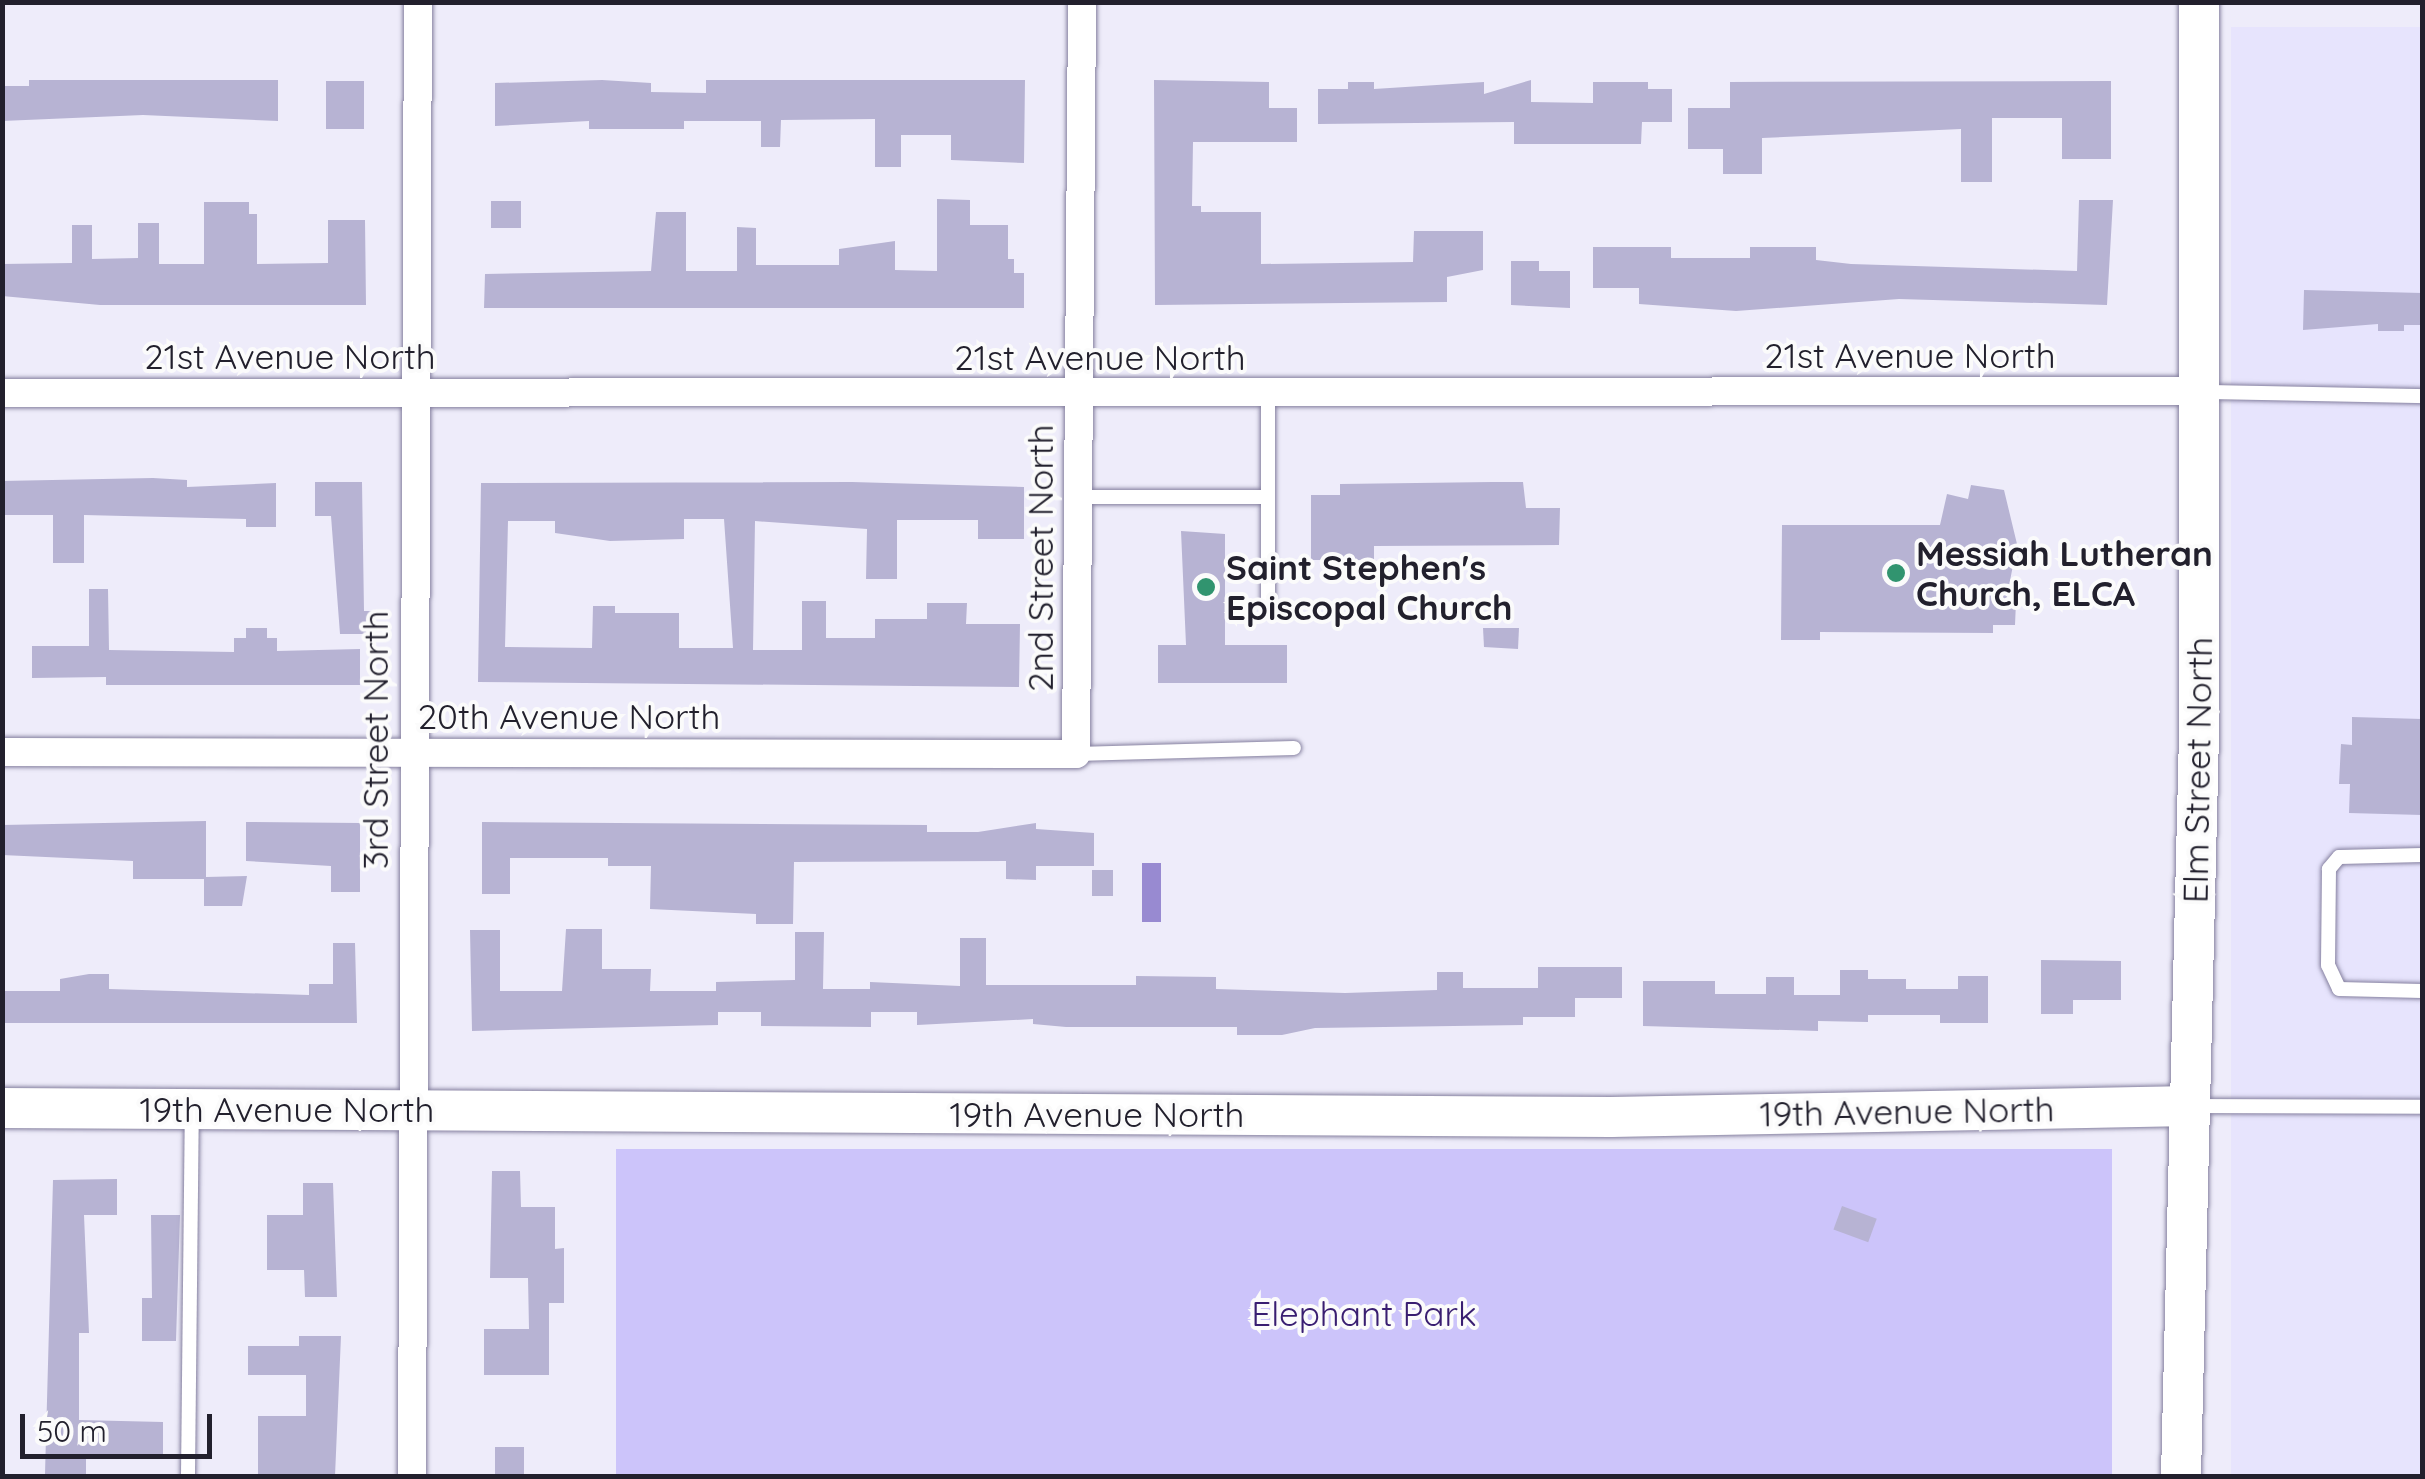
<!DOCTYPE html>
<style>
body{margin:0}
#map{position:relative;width:2425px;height:1479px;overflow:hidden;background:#eeecfa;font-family:Quicksand,sans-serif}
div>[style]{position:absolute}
.built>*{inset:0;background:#e7e4fd;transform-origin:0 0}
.green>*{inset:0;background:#ccc4fa;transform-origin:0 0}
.water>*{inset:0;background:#988ad1;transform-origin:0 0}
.building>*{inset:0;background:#b7b3d3;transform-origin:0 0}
.roads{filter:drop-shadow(0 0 2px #85809f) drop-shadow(0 0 2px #85809f)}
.lane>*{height:14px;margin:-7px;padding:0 7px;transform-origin:7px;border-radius:7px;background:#fff}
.street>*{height:28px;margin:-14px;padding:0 14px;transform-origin:14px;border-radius:14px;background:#fff}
.secondary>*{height:40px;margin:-20px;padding:0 20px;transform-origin:20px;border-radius:20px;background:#fff}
.dots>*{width:28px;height:28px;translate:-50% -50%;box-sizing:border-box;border:5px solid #fbfbfb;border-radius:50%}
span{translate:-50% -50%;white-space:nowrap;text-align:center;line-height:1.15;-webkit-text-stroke:8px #fbfbfb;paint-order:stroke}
.street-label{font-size:35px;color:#22202d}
.poi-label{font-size:35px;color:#22202d;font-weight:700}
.left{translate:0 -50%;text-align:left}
.park-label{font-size:35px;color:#391e71}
.frame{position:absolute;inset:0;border:5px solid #22202d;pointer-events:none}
.scale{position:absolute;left:20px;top:1414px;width:192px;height:45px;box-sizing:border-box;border:5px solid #22202d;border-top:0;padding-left:12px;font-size:30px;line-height:35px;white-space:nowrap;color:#22202d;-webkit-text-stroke:8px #fbfbfb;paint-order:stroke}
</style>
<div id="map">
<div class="built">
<div style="left:2422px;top:27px;width:1449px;height:191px;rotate:90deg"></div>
</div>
<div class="green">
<div style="left:616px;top:1149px;width:1496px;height:327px"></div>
</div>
<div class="water">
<div style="left:1142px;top:863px;width:19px;height:59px"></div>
</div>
<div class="building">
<div style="clip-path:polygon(29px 80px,278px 80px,278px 121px,143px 115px,2px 121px,2px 86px,29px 86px)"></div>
<div style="clip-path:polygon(602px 80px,651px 83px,651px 92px,706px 93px,706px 80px,1025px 80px,1024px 163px,951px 160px,951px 135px,901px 135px,901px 167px,875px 167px,875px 119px,781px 120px,780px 147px,761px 147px,761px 121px,684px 121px,684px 129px,589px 129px,589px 121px,495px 126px,495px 83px)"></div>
<div style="clip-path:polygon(1154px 80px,1269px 82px,1269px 108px,1297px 108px,1297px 142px,1193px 142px,1192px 206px,1201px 206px,1201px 212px,1261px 212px,1261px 264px,1413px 262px,1414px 231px,1483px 231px,1483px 270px,1447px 277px,1447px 302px,1155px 305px)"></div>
<div style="clip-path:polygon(1531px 80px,1531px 102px,1593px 103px,1593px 82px,1648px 82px,1648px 89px,1672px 89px,1672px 122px,1642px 122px,1641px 144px,1514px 144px,1514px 122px,1318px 124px,1318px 89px,1348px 89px,1348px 82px,1374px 82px,1374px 89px,1484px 82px,1484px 94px)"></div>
<div style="left:364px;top:81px;width:48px;height:38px;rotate:90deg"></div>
<div style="clip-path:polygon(2111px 81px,2111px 159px,2062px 159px,2062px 118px,1992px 118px,1992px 182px,1961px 182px,1961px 129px,1762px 138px,1762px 174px,1723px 174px,1723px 149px,1688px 149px,1688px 108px,1730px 108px,1730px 82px)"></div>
<div style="clip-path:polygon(937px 199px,970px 200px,970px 225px,1008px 225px,1008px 259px,1014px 259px,1014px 273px,1024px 273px,1024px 308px,484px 308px,485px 274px,651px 271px,656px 212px,686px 212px,686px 271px,737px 271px,737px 227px,756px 228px,756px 265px,839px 265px,839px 249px,895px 241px,895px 270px,937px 271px)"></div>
<div style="clip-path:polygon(2079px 200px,2113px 200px,2107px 305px,1899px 299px,1736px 311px,1639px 304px,1639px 288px,1593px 288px,1593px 247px,1671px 247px,1671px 258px,1750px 258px,1750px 247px,1816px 247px,1816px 260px,1851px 264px,2077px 271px)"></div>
<div style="left:491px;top:201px;width:30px;height:27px"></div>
<div style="clip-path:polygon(204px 202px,249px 202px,249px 214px,257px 214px,257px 264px,328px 263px,328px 220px,365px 220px,366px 305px,100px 305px,2px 296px,2px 264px,72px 263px,72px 225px,92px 225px,92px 259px,138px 258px,138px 223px,159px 223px,159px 264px,204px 264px)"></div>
<div style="clip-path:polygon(1511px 261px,1539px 261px,1539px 271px,1570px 271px,1570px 308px,1511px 305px)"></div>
<div style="clip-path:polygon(2304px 290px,2422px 293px,2422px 325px,2404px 325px,2404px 331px,2378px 331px,2378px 324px,2303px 330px)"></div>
<div style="clip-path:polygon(153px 478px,187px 480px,187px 487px,276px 483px,276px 527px,246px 527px,246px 519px,84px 515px,84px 563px,53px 563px,53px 515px,2px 515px,2px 481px)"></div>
<div style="clip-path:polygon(315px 482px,362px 482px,364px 611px,372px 611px,372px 634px,340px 634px,331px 516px,315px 516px)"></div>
<div style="clip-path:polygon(evenodd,852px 482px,1024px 487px,1024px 539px,978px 539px,978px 520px,897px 520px,897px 579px,866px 579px,867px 529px,755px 521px,753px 650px,802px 650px,802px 601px,826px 601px,826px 638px,875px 638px,875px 619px,927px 619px,927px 603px,967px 603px,966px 624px,1020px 624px,1019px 687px,478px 682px,481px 483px,852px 482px,684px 519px,724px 519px,733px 648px,679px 648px,679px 613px,615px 613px,615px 606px,593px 606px,592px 648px,505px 647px,508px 521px,555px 521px,555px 533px,610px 541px,684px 539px,684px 519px)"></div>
<div style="clip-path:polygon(1492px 482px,1523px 482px,1526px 508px,1560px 508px,1559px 545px,1374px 546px,1374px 560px,1311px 560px,1311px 495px,1340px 495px,1340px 484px)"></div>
<div style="clip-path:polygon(1971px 485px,2004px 490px,2017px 544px,2006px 602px,2016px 602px,2015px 625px,1993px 625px,1993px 633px,1820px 632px,1820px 640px,1781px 640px,1782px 525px,1940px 525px,1947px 494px,1968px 499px)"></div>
<div style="clip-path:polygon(1181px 531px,1225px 534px,1225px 645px,1287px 645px,1287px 683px,1158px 683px,1158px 645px,1186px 645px)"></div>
<div style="clip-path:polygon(89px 589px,108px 589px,109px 650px,234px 652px,234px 638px,246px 638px,246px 628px,267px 628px,267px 638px,277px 638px,277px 651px,360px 649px,360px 685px,106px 685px,106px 677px,32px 678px,32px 646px,89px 646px)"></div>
<div style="clip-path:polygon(1483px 628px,1519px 628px,1518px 649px,1484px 647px)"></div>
<div style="clip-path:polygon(2352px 717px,2422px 719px,2422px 815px,2349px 813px,2350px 784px,2339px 784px,2341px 744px,2352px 745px)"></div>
<div style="clip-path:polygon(206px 821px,206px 877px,247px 876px,242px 906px,204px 906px,204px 879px,133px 879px,133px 861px,2px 855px,2px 825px)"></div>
<div style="clip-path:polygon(246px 822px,360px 823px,360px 892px,331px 892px,331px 866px,246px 861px)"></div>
<div style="clip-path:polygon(482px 822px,927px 825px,927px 832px,978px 832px,1036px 823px,1036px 829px,1094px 833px,1094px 866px,1036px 866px,1036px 880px,1006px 879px,1006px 861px,794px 862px,793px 924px,756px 924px,756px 914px,650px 909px,651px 866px,608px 866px,608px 858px,510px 858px,510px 894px,482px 894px)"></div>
<div style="left:1092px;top:870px;width:21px;height:26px"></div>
<div style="clip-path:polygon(566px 929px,602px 929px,602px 969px,651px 969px,650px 991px,716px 991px,716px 982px,795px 980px,795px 932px,824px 932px,823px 989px,870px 989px,870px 982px,960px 986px,960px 938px,986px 938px,986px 985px,1136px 985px,1136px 976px,1216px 977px,1216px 989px,1345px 993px,1437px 990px,1437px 972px,1463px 972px,1463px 988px,1538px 988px,1538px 967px,1622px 967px,1622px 998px,1575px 998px,1575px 1017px,1523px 1017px,1523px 1025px,1315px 1028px,1282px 1035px,1237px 1035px,1237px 1027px,1066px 1027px,1033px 1024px,1033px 1019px,917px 1025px,917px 1012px,871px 1012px,871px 1027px,761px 1026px,761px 1012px,718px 1012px,718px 1025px,472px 1031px,470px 930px,500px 930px,500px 991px,562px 991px)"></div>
<div style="clip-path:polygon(333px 943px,355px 943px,357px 1023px,2px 1023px,2px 991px,60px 991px,60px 979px,89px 974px,109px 974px,109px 989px,309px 995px,309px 984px,333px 984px)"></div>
<div style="clip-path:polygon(2041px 960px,2121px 961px,2121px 1000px,2073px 1000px,2073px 1014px,2041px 1014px)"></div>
<div style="clip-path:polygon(1840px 970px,1868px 970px,1868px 979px,1906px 979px,1906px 989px,1958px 989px,1958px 976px,1988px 976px,1988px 1023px,1940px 1023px,1940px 1015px,1868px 1015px,1868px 1022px,1818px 1021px,1818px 1031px,1643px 1026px,1643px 981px,1715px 981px,1715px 994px,1766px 994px,1766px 977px,1794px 977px,1794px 995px,1840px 995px)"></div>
<div style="clip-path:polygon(492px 1171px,520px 1171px,521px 1207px,555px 1207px,555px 1249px,564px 1248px,564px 1303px,549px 1303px,549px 1375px,484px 1375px,484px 1329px,529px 1329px,528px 1278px,490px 1278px)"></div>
<div style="clip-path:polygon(117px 1179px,117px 1215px,84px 1215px,89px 1333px,79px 1333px,79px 1420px,163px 1422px,163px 1454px,100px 1454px,86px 1457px,86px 1474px,45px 1474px,53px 1180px)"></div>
<div style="clip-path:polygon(303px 1183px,333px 1183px,337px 1297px,305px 1297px,304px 1270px,267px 1270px,267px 1215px,303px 1215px)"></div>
<div style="left:1842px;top:1206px;width:37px;height:25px;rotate:20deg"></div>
<div style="clip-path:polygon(151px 1215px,180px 1215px,176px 1341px,142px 1341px,142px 1298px,152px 1298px)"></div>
<div style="clip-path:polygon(299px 1336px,341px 1336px,335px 1476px,258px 1476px,258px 1416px,306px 1416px,306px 1375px,248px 1375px,248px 1346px,299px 1346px)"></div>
<div style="left:524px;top:1447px;width:29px;height:29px;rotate:90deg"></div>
</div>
<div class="roads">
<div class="lane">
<div style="left:2204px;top:392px;width:218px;rotate:1.1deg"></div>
<div style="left:1268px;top:394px;width:207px;rotate:90deg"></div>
<div style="left:1078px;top:497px;width:190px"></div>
<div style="left:1076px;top:754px;width:218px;rotate:-1.6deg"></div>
<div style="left:2422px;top:855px;width:83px;rotate:178.6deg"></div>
<div style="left:2339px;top:857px;width:16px;rotate:130deg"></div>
<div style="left:2329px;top:869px;width:96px;rotate:90.6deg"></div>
<div style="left:2328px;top:965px;width:26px;rotate:65deg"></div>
<div style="left:2339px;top:989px;width:83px;rotate:1.4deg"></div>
<div style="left:2192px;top:1106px;width:230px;rotate:0.2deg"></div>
<div style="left:188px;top:1476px;width:364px;rotate:-89.4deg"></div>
</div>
<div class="street">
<div style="left:2px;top:393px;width:2196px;rotate:-0.05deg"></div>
<div style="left:2px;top:752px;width:1074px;rotate:0.11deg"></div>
<div style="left:1076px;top:754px;width:752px;rotate:-89.54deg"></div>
<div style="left:412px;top:1476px;width:1474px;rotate:-89.77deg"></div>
</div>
<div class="secondary">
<div style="left:2px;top:1108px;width:1609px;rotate:0.32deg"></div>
<div style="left:1611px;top:1117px;width:580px;rotate:-1.09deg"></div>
<div style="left:2181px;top:1476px;width:741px;rotate:-88.61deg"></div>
<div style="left:2199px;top:735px;width:733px;rotate:-90deg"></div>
</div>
</div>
<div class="dots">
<div style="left:1896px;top:573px;background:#31946f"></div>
<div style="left:1206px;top:587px;background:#31946f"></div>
</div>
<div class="street-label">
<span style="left:1910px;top:355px">21st Avenue North</span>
<span style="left:290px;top:356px">21st Avenue North</span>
<span style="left:1100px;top:357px">21st Avenue North</span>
<span style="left:1040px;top:558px;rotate:-90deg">2nd Street North</span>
<span style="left:569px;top:716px">20th Avenue North</span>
<span style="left:375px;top:740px;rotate:-90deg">3rd Street North</span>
<span style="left:2197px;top:770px;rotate:-89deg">Elm Street North</span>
<span style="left:287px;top:1109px">19th Avenue North</span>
<span style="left:1907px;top:1111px;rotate:-1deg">19th Avenue North</span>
<span style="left:1097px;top:1114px">19th Avenue North</span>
</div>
<div class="poi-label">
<span class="left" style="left:1916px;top:573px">Messiah Lutheran<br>Church, ELCA</span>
<span class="left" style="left:1226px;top:587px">Saint Stephen's<br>Episcopal Church</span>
</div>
<div class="park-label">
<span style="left:1364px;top:1313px">Elephant Park</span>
</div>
<div class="frame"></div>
<div class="scale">50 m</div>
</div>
